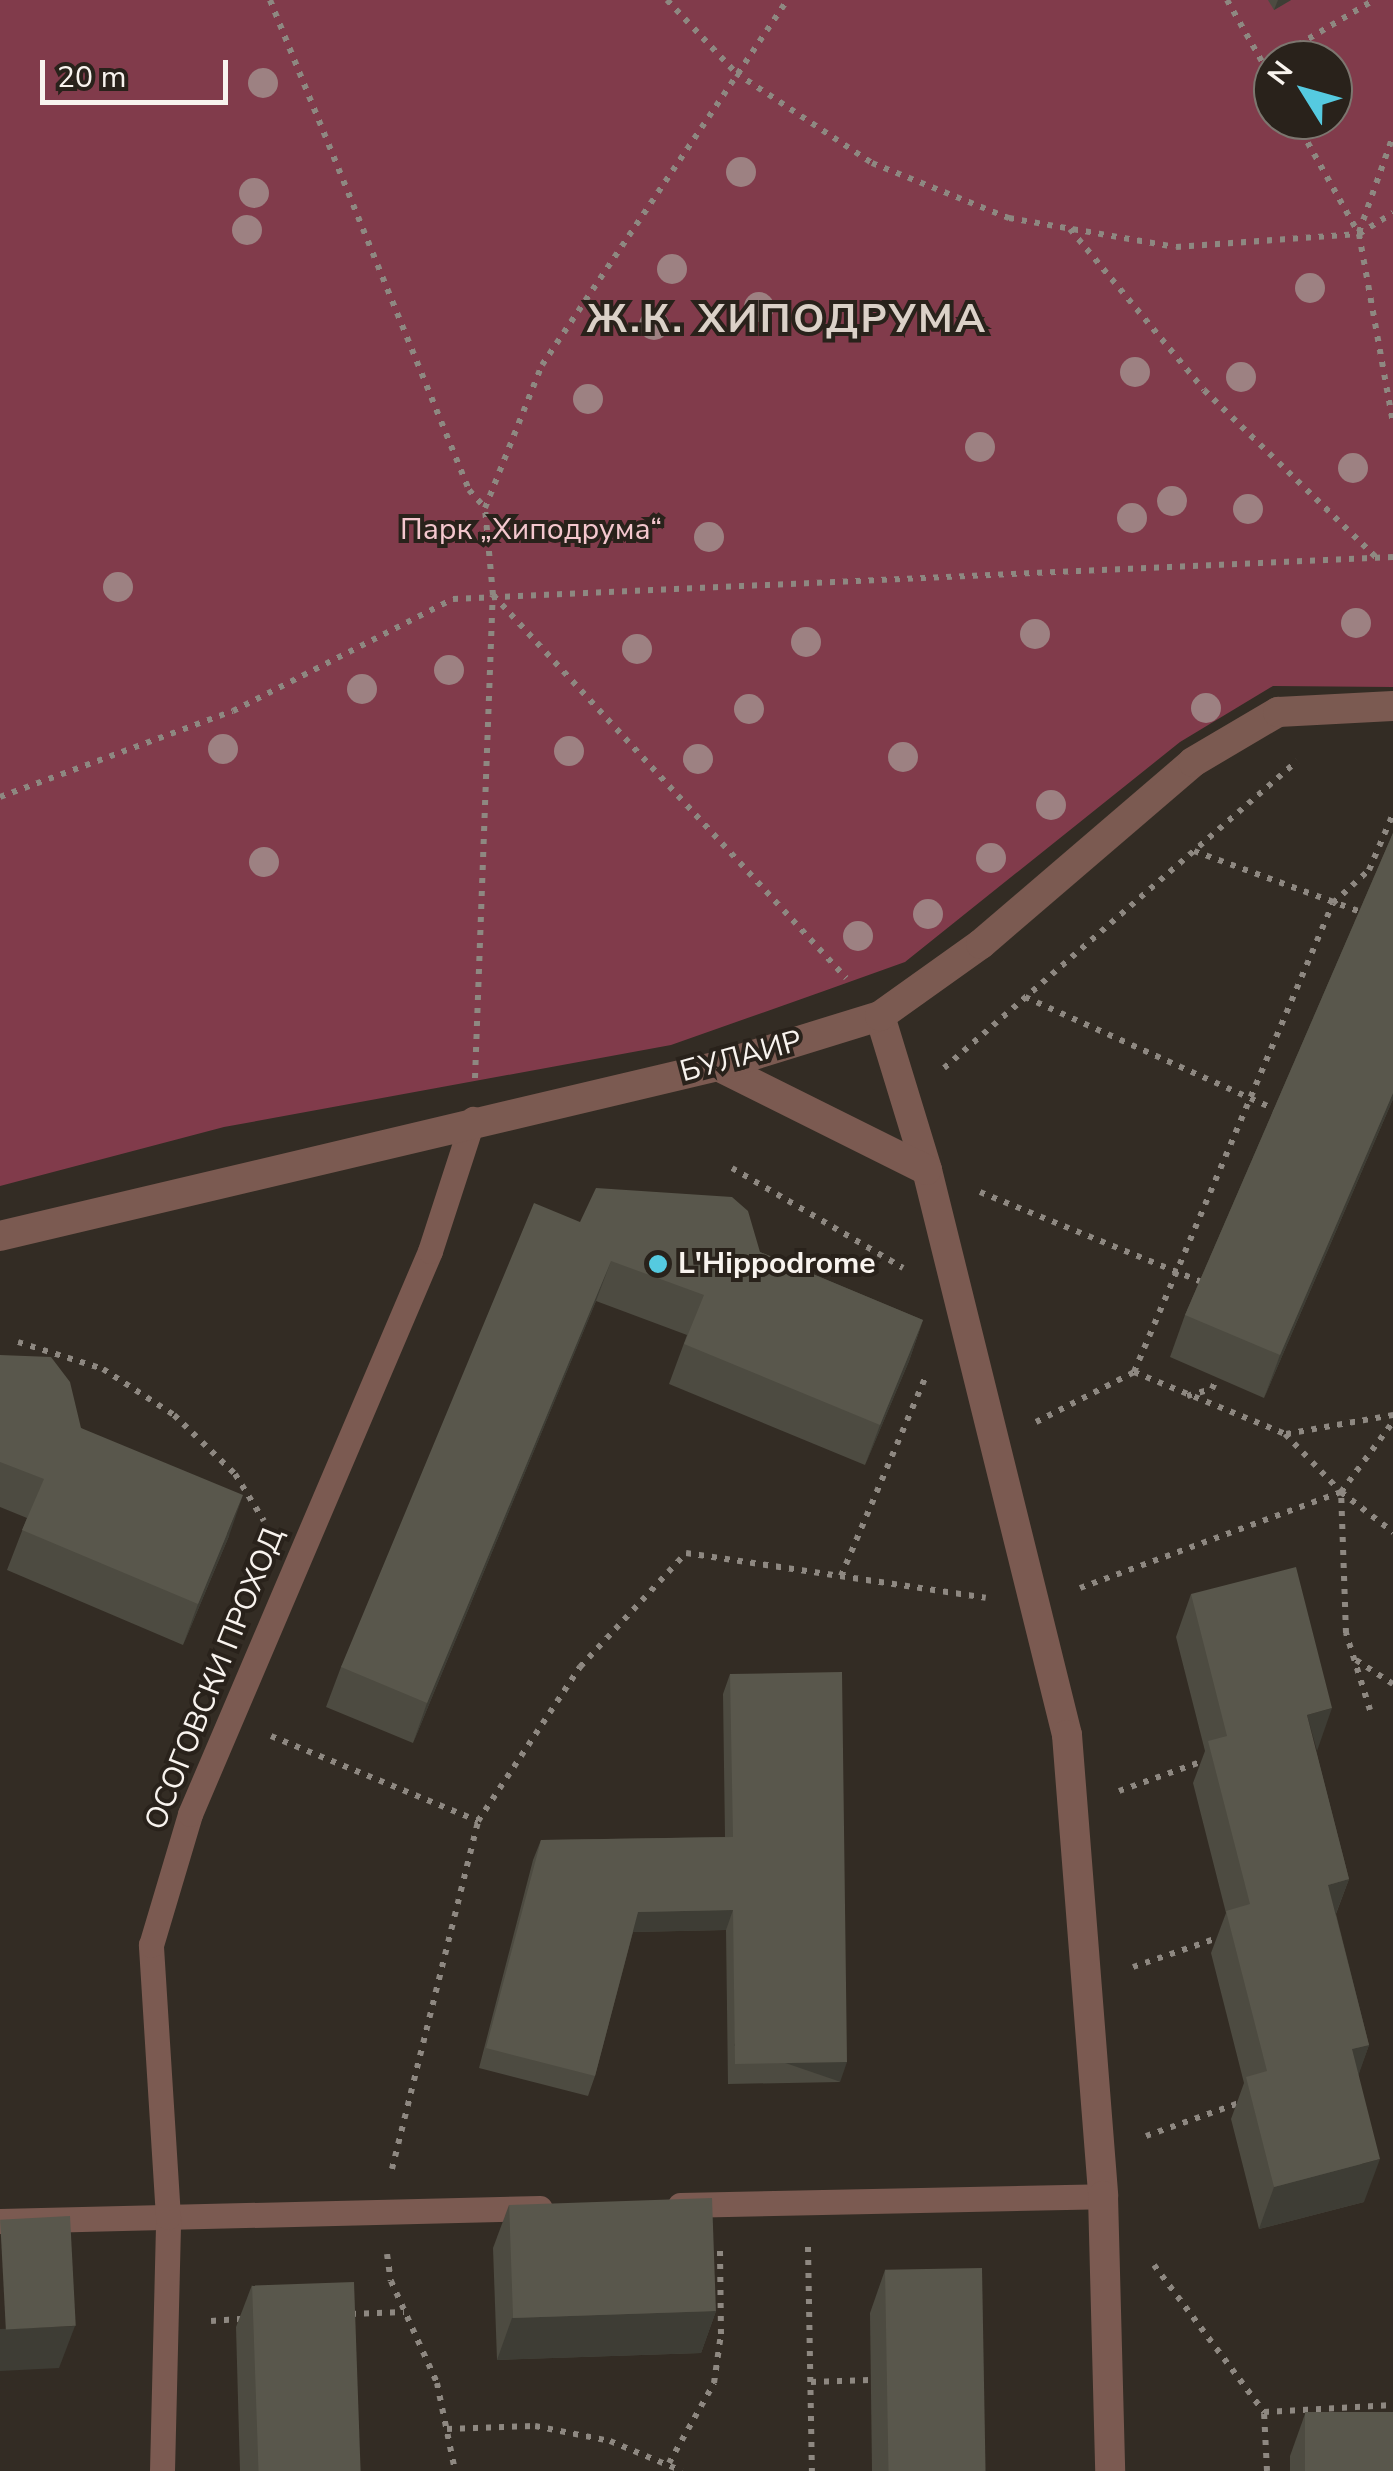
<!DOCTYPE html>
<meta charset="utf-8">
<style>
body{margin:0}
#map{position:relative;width:1393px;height:2471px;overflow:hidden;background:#332c24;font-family:"Nunito Sans",sans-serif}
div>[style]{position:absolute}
.green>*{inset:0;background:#813b4b}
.path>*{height:6px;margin-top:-3px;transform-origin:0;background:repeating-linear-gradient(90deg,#8e8881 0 5px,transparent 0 13px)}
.lane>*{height:25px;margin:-12.5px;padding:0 12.5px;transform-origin:12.5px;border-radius:12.5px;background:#7b5a51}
.street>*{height:30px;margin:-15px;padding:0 15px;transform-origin:15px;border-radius:15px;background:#7b5a51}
.trees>*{width:30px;height:30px;margin:-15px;border-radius:50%;background:#9d8182}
.wall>*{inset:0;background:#4d4b41}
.shaded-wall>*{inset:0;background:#3e3d35;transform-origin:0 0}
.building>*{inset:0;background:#59574c;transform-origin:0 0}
.dots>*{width:28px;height:28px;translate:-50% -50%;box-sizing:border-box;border:5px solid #29221b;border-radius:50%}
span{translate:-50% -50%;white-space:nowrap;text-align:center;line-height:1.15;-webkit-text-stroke:8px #29221b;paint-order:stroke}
.park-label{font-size:30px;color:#f4c7ce}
.street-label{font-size:30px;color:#f8f3ee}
.poi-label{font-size:30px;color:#f8f3ee;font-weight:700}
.left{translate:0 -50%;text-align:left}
.district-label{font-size:40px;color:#dbd1c8;font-weight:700;letter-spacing:2.5px}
.north{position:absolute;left:1253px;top:40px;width:100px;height:100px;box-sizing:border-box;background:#29221b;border:2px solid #7c766f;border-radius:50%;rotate:307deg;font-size:28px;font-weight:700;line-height:40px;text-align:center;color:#f8f3ee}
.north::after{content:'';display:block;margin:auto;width:35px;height:45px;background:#55cae0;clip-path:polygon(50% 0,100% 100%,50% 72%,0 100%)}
.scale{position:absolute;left:40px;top:60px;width:188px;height:45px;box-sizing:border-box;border:5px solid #f8f3ee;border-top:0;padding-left:12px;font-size:30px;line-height:35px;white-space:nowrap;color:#f8f3ee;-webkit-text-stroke:8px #29221b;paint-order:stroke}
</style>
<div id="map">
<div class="green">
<div style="clip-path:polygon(evenodd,0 0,1393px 0,1393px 687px,1273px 686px,1180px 742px,905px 962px,824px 991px,671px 1045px,224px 1127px,0 1186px,0 0,1273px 60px,1333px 60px,1333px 120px,1273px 120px,1273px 60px)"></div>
</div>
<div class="path">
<div style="left:270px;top:0;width:529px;rotate:67.9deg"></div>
<div style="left:469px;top:490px;width:24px;rotate:48deg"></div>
<div style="left:667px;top:0;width:100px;rotate:46.6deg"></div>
<div style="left:736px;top:73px;width:163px;rotate:33.5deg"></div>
<div style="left:872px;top:163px;width:148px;rotate:21.9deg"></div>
<div style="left:1009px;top:218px;width:169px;rotate:9.9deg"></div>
<div style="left:1176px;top:247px;width:183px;rotate:-4.1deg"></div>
<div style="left:1359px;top:234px;width:40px;rotate:-32deg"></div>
<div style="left:1227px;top:0;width:93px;rotate:60.4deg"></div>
<div style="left:1264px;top:65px;width:128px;rotate:-30.6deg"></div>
<div style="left:1295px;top:120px;width:131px;rotate:60.7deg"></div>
<div style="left:1359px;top:234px;width:192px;rotate:79.8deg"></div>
<div style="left:1070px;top:229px;width:209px;rotate:50.2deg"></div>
<div style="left:1204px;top:390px;width:241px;rotate:44.2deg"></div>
<div style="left:1359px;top:232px;width:102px;rotate:-70.5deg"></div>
<div style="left:493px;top:595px;width:521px;rotate:47.33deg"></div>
<div style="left:0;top:797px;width:248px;rotate:-20.3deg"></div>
<div style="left:233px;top:711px;width:247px;rotate:-27deg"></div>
<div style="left:453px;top:599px;width:941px;rotate:-2.56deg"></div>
<div style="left:1194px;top:851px;width:178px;rotate:20.1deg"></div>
<div style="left:1025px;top:997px;width:275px;rotate:24.2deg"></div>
<div style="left:944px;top:1068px;width:468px;rotate:-41deg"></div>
<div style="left:475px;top:1078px;width:483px;rotate:-87.9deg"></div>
<div style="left:493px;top:595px;width:87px;rotate:-95.3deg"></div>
<div style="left:485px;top:508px;width:154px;rotate:-68.3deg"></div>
<div style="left:542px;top:365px;width:440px;rotate:-56.1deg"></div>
<div style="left:732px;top:1168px;width:198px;rotate:30.3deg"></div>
<div style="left:980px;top:1192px;width:240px;rotate:22.1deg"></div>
<div style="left:18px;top:1342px;width:89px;rotate:17.6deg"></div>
<div style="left:103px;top:1369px;width:85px;rotate:32.9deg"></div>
<div style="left:174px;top:1415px;width:85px;rotate:44deg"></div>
<div style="left:235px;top:1474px;width:55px;rotate:58.3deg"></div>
<div style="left:1134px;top:1372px;width:163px;rotate:22.3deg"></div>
<div style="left:1285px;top:1434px;width:81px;rotate:46deg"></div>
<div style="left:1341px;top:1492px;width:66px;rotate:37.6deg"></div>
<div style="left:1187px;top:1396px;width:26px;rotate:-16deg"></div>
<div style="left:1212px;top:1389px;width:13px;rotate:-67deg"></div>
<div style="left:1036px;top:1422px;width:110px;rotate:-27deg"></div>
<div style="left:1134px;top:1372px;width:509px;rotate:-67.01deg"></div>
<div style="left:1333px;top:903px;width:49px;rotate:-42.5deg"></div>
<div style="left:1369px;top:870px;width:61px;rotate:-66.8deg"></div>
<div style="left:1286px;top:1434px;width:109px;rotate:-10.1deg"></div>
<div style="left:841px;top:1576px;width:220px;rotate:-67deg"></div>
<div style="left:1080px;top:1588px;width:278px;rotate:-20.2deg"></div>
<div style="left:1356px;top:1660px;width:44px;rotate:33deg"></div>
<div style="left:1370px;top:1710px;width:81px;rotate:-107.3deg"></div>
<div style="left:1346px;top:1633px;width:141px;rotate:-92deg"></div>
<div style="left:1341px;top:1492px;width:87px;rotate:-53.4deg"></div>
<div style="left:271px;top:1736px;width:224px;rotate:22.3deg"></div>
<div style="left:1119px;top:1791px;width:92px;rotate:-19.6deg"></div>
<div style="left:1133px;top:1967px;width:92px;rotate:-19deg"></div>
<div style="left:1146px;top:2136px;width:102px;rotate:-19.5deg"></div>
<div style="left:392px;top:2169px;width:358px;rotate:-76.1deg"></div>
<div style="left:478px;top:1821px;width:185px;rotate:-56.5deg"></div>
<div style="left:580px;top:1667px;width:156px;rotate:-47.1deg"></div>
<div style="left:686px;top:1553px;width:303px;rotate:8.5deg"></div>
<div style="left:808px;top:2247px;width:224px;rotate:89deg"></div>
<div style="left:387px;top:2254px;width:27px;rotate:82deg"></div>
<div style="left:391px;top:2281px;width:112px;rotate:65.7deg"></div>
<div style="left:437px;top:2383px;width:90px;rotate:78.4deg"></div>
<div style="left:1154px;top:2265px;width:184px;rotate:53.2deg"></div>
<div style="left:351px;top:2314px;width:53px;rotate:-2.2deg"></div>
<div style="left:211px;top:2321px;width:32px;rotate:-4deg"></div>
<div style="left:811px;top:2382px;width:59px;rotate:-1.9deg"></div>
<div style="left:447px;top:2429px;width:88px;rotate:-2deg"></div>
<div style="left:535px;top:2426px;width:76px;rotate:11.3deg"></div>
<div style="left:610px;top:2441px;width:78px;rotate:22.6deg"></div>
<div style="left:669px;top:2463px;width:92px;rotate:-60.6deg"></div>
<div style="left:714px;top:2383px;width:49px;rotate:-81.9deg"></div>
<div style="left:721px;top:2334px;width:88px;rotate:-90.7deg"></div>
<div style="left:1267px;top:2471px;width:59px;rotate:-92.9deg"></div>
<div style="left:1264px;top:2412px;width:129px;rotate:-3.1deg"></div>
</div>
<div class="lane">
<div style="left:680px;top:2205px;width:423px;rotate:-1.2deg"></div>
<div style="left:0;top:2221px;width:540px;rotate:-1.38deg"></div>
<div style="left:162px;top:2471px;width:254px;rotate:-88.6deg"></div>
<div style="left:168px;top:2217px;width:273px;rotate:-93.6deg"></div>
<div style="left:151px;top:1945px;width:137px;rotate:-73.4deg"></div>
<div style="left:190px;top:1814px;width:612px;rotate:-66.91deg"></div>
<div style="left:430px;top:1251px;width:139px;rotate:-72deg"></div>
</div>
<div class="street">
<div style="left:880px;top:1016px;width:161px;rotate:73deg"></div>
<div style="left:927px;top:1170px;width:582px;rotate:76.08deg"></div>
<div style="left:1067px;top:1735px;width:462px;rotate:85.5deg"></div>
<div style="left:1103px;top:2196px;width:275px;rotate:88.5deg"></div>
<div style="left:718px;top:1066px;width:233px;rotate:26.5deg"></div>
<div style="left:0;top:1236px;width:738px;rotate:-13.32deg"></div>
<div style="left:718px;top:1066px;width:170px;rotate:-17.2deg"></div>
<div style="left:880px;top:1016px;width:124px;rotate:-35.5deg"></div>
<div style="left:981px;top:944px;width:279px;rotate:-40.6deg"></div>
<div style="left:1193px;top:762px;width:99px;rotate:-30.5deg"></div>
<div style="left:1278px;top:712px;width:115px;rotate:-3deg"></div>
</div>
<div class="trees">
<div style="left:263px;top:83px"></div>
<div style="left:741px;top:172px"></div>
<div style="left:254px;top:193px"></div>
<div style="left:247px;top:230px"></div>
<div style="left:672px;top:269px"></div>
<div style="left:1310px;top:288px"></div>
<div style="left:759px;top:307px"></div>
<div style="left:654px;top:325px"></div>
<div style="left:1135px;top:372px"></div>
<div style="left:1241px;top:377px"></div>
<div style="left:588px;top:399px"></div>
<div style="left:980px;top:447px"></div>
<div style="left:1353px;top:468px"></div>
<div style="left:1172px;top:501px"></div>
<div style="left:1248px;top:509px"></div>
<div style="left:1132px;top:518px"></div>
<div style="left:709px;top:537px"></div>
<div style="left:118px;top:587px"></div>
<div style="left:1356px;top:623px"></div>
<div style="left:1035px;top:634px"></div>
<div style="left:806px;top:642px"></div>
<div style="left:637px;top:649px"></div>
<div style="left:449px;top:670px"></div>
<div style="left:362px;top:689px"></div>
<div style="left:1206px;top:708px"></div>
<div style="left:749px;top:709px"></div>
<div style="left:223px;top:749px"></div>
<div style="left:569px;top:751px"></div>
<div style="left:903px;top:757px"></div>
<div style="left:698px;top:759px"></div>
<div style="left:1051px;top:805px"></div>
<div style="left:991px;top:858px"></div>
<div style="left:264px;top:862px"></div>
<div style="left:928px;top:914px"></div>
<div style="left:858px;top:936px"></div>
</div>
<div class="wall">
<div style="clip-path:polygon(1268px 0,1291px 0,1274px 10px)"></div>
<div style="clip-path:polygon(1393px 833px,1393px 1099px,1264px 1398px,1170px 1357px,1185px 1315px)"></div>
<div style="clip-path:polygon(580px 1222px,760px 1252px,923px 1320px,909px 1361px,865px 1465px,669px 1384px,687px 1335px,596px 1301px,413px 1743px,326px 1707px,341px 1667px)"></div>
<div style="clip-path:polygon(0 1355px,81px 1428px,229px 1536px,183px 1645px,7px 1570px,27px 1518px,0 1507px)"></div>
<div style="clip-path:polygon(1191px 1594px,1316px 1751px,1349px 1879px,1336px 1914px,1369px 2045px,1358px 2075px,1364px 2202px,1259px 2229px,1231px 2119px,1244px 2083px,1211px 1953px,1226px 1913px,1193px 1783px,1205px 1751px,1176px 1637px)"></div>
<div style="clip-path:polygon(730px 1674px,840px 2082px,728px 2084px,726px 1930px,633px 1932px,595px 2076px,588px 2096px,479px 2068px,533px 1860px,541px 1840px,725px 1837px,723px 1694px)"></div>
<div style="clip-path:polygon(509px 2205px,716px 2311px,701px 2353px,497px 2360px,493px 2248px)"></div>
<div style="clip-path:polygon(885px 2270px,984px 2471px,872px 2471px,870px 2313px)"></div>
<div style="clip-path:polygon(252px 2285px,359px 2471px,240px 2471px,236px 2327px)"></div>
<div style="clip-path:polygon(1305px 2414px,1393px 2471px,1290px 2471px,1290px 2456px)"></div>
</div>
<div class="shaded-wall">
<div style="clip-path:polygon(1278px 0,1291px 0,1274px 10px)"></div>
<div style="clip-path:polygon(1393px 1093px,1393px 1099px,1264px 1398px,1280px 1355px)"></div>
<div style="clip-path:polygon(611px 1261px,596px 1301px,413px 1743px,427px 1703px)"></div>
<div style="clip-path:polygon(923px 1320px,909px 1361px,865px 1465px,880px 1425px)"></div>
<div style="clip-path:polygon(243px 1495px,229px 1536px,183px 1645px,198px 1604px)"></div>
<div style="clip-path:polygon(1332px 1708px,1317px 1751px,1307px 1715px)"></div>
<div style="clip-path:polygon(1349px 1879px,1333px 1921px,1328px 1885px)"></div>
<div style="clip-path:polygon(733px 1910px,726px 1930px,631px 1932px,638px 1912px)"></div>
<div style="clip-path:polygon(1369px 2045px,1354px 2088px,1352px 2049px)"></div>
<div style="left:847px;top:2062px;width:21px;height:112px;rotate:109deg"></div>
<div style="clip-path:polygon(1380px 2159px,1364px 2202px,1259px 2229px,1274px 2187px)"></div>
<div style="clip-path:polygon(716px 2311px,701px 2353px,497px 2360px,512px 2318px)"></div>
<div style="clip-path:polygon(75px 2326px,59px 2368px,0 2371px,0 2329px)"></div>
</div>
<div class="building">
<div style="clip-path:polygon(1393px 833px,1393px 1093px,1280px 1355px,1185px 1315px)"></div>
<div style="clip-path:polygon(596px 1188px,732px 1197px,748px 1211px,760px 1252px,923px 1320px,880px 1425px,684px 1344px,704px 1295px,611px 1261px,427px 1703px,341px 1667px,534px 1203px,580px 1222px)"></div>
<div style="clip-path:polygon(0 1355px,51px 1357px,70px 1382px,81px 1428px,243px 1495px,198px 1604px,22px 1530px,44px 1479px,0 1462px)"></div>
<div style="clip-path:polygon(1296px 1567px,1332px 1708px,1307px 1715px,1349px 1879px,1328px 1885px,1369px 2045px,1352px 2049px,1380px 2159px,1274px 2187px,1246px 2077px,1267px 2071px,1226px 1911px,1250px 1904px,1208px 1741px,1227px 1736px,1191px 1594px)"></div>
<div style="clip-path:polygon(842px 1672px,847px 2062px,735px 2064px,733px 1910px,638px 1912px,595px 2076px,486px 2048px,541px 1840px,733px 1837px,730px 1674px)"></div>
<div style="left:712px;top:2198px;width:113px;height:203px;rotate:88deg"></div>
<div style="left:70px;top:2216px;width:110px;height:70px;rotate:87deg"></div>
<div style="left:982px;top:2268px;width:203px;height:97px;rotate:89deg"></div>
<div style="left:354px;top:2282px;width:189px;height:102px;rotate:88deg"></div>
<div style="left:1393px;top:2412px;width:59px;height:88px;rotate:90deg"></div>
</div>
<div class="dots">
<div style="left:658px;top:1264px;background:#55cae0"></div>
</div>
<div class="park-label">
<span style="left:531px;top:530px">Парк „Хиподрума“</span>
</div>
<div class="street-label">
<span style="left:741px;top:1057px;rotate:-15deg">БУЛАИР</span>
<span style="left:215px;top:1679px;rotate:-68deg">ОСОГОВСКИ ПРОХОД</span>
</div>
<div class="poi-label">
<span class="left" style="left:678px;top:1264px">L'Hippodrome</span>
</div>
<div class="district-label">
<span style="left:787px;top:319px">Ж.К. ХИПОДРУМА</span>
</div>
<div class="north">N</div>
<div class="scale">20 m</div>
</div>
